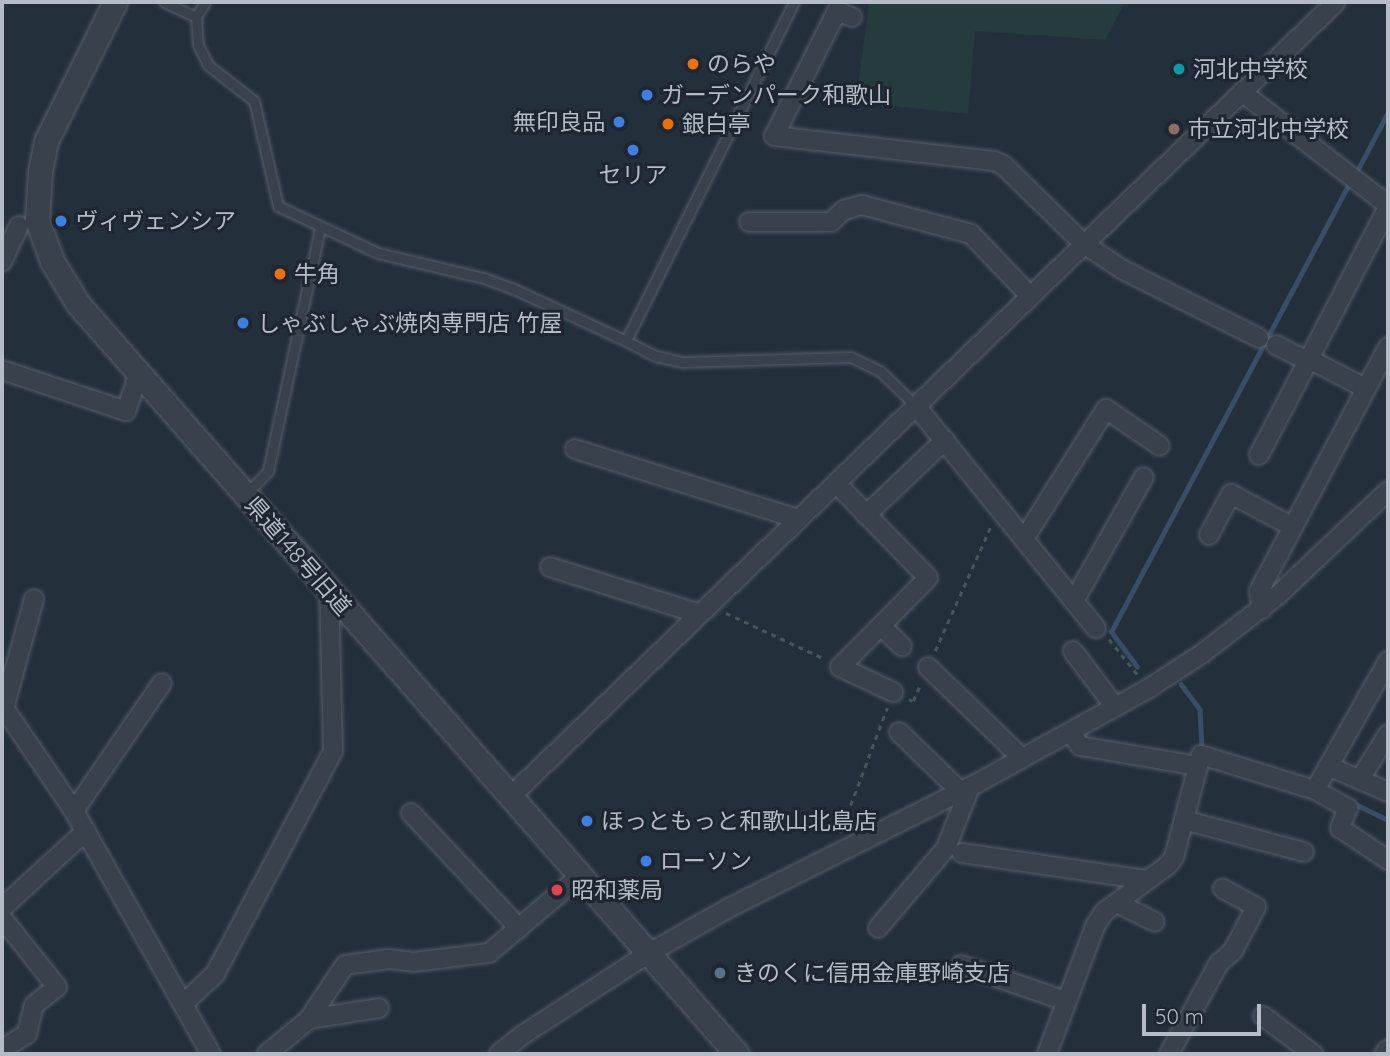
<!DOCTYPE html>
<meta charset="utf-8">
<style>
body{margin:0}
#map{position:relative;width:1390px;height:1056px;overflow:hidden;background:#242f3c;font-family:Quicksand,"Noto Sans JP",sans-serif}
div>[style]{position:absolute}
.green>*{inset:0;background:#263b3d}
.stream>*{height:4.5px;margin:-2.25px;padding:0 2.25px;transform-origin:2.25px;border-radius:2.25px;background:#394e64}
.path>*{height:2.5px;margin-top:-1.25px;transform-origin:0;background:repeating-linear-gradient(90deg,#44585a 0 5px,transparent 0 10px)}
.roads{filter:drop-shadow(0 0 2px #565f6a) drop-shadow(0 0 2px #565f6a)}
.service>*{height:9px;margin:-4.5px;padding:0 4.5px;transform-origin:4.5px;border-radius:4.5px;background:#38414c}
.minor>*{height:18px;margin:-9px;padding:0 9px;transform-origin:9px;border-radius:9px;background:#38414c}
.tertiary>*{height:23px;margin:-11.5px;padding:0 11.5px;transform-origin:11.5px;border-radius:11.5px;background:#38414c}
.dots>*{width:19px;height:19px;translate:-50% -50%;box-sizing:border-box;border:4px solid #1d2631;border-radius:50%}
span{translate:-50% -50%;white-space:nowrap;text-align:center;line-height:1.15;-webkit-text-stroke:6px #1d2631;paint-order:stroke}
.poi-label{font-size:23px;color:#b3bcc7}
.left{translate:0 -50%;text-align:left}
.right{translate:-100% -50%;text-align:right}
.street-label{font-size:23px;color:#b3bcc7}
.frame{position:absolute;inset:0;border:4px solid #b3bcc7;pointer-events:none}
.scale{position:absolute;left:1142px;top:1004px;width:119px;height:32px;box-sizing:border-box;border:4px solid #b3bcc7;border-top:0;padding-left:9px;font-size:21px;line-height:24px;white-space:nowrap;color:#b3bcc7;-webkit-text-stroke:5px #1d2631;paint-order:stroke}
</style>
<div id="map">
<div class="green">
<div style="clip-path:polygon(869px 2px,1125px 2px,1105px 40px,975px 31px,968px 114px,856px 102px)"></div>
</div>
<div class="stream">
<div style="left:1356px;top:173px;width:69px;rotate:-62.3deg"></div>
<div style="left:1137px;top:667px;width:44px;rotate:-126.6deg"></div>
<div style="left:1111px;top:632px;width:512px;rotate:-62.03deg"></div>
<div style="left:1181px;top:684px;width:31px;rotate:53deg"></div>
<div style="left:1200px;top:709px;width:40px;rotate:87.1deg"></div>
<div style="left:1202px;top:749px;width:3px;rotate:18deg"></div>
<div style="left:1351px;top:802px;width:41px;rotate:25.9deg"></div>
</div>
<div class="path">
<div style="left:726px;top:613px;width:109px;rotate:24.9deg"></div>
<div style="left:1109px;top:639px;width:46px;rotate:51.1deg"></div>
<div style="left:935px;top:651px;width:137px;rotate:-65.9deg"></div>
<div style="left:909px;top:699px;width:4px;rotate:27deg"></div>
<div style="left:913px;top:701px;width:20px;rotate:-66deg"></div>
<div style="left:840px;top:833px;width:134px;rotate:-69.4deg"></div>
</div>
<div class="roads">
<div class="service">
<div style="left:164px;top:2px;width:35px;rotate:25deg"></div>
<div style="left:196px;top:17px;width:28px;rotate:86deg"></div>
<div style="left:198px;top:45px;width:22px;rotate:63deg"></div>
<div style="left:208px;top:65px;width:58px;rotate:38deg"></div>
<div style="left:254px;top:101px;width:108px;rotate:77.1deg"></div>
<div style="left:278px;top:206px;width:110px;rotate:25.2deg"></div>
<div style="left:378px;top:253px;width:109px;rotate:13.3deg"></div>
<div style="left:484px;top:278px;width:32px;rotate:20deg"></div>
<div style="left:514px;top:289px;width:123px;rotate:24.9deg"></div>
<div style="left:794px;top:2px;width:378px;rotate:116.4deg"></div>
<div style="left:626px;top:341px;width:34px;rotate:27deg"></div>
<div style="left:656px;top:356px;width:27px;rotate:13deg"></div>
<div style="left:682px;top:362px;width:169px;rotate:-1.7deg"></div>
<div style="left:851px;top:357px;width:32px;rotate:26deg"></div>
<div style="left:880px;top:371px;width:50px;rotate:44.2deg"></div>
<div style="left:196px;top:17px;width:17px;rotate:-59deg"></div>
<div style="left:246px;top:494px;width:32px;rotate:-46deg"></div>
<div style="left:268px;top:471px;width:249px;rotate:-77.9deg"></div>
</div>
<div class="minor">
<div style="left:852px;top:17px;width:16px;rotate:-158deg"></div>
<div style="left:837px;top:11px;width:140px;rotate:116.7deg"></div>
<div style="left:774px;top:136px;width:221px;rotate:6.5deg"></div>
<div style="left:994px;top:161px;width:10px;rotate:24deg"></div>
<div style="left:1003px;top:165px;width:113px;rotate:44.3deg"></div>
<div style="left:1084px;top:244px;width:47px;rotate:33.7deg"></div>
<div style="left:1123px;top:270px;width:152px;rotate:26.6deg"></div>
<div style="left:1243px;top:93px;width:183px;rotate:37.7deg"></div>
<div style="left:749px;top:222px;width:82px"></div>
<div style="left:831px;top:222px;width:18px;rotate:-43deg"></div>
<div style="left:844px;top:210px;width:19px;rotate:-16deg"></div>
<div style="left:862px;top:205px;width:113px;rotate:14.9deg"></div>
<div style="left:971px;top:234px;width:86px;rotate:46.4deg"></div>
<div style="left:2px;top:262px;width:40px;rotate:-65deg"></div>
<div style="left:1276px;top:345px;width:36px;rotate:27deg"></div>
<div style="left:1309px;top:359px;width:63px;rotate:27.4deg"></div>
<div style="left:2px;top:370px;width:131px;rotate:18.3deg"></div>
<div style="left:126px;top:411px;width:40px;rotate:-71.1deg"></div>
<div style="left:916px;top:406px;width:286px;rotate:51deg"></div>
<div style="left:575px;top:449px;width:234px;rotate:17.4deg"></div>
<div style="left:1259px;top:455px;width:280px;rotate:-62.5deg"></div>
<div style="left:836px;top:483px;width:132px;rotate:45.9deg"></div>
<div style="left:928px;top:578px;width:125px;rotate:134.7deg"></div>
<div style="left:840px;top:667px;width:59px;rotate:25.3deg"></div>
<div style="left:866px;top:515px;width:109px;rotate:-43.5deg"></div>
<div style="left:1209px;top:535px;width:47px;rotate:-61.8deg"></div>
<div style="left:1231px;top:494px;width:70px;rotate:28deg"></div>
<div style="left:1024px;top:539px;width:154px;rotate:-57.8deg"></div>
<div style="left:1106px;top:409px;width:65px;rotate:34.4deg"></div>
<div style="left:550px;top:567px;width:157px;rotate:17.4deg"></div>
<div style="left:1074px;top:601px;width:142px;rotate:-60.6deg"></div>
<div style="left:1262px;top:609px;width:18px;rotate:-99deg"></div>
<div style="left:1259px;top:591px;width:276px;rotate:-62.1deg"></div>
<div style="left:881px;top:626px;width:29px;rotate:44deg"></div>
<div style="left:1073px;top:651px;width:70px;rotate:53.1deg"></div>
<div style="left:1388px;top:661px;width:148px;rotate:119.5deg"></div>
<div style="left:1315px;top:790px;width:38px;rotate:29deg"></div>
<div style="left:1348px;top:808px;width:22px;rotate:112deg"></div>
<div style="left:1340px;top:828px;width:58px;rotate:33.7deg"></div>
<div style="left:928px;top:667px;width:131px;rotate:44.1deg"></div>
<div style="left:2px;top:705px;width:128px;rotate:55.8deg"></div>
<div style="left:74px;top:811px;width:279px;rotate:60.6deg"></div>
<div style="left:4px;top:708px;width:113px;rotate:-74.6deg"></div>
<div style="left:899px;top:732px;width:86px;rotate:44.1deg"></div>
<div style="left:1070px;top:732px;width:17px;rotate:54deg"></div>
<div style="left:1080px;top:746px;width:120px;rotate:9.6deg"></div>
<div style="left:1198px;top:766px;width:11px;rotate:-75deg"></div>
<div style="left:1201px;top:755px;width:119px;rotate:17.1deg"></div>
<div style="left:1328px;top:766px;width:65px;rotate:23.4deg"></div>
<div style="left:1360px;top:779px;width:53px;rotate:-58.1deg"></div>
<div style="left:510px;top:797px;width:1146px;rotate:-43.9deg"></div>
<div style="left:74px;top:811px;width:155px;rotate:-55.5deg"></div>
<div style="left:411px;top:813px;width:158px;rotate:46.8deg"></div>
<div style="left:1184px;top:820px;width:124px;rotate:14.9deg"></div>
<div style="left:962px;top:853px;width:186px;rotate:8.3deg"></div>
<div style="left:1117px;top:903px;width:42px;rotate:26.6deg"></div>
<div style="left:2px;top:908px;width:114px;rotate:-42.5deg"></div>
<div style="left:2px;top:918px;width:88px;rotate:51.4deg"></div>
<div style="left:57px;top:987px;width:29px;rotate:142deg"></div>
<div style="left:34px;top:1005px;width:30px;rotate:104deg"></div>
<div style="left:27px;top:1034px;width:29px;rotate:149deg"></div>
<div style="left:878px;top:928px;width:105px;rotate:-49.6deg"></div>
<div style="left:946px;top:848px;width:66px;rotate:-68.5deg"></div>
<div style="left:961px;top:965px;width:111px;rotate:18.9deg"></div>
<div style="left:183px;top:1004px;width:44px;rotate:-43.2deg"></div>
<div style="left:215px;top:974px;width:252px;rotate:-62.1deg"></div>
<div style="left:333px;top:751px;width:159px;rotate:-91.4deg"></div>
<div style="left:1263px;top:1016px;width:63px;rotate:37.2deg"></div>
<div style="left:309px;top:1019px;width:71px;rotate:-8.9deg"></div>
<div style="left:267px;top:1054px;width:55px;rotate:-39.8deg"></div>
<div style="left:309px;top:1019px;width:65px;rotate:-56.3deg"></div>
<div style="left:345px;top:965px;width:44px;rotate:-7.8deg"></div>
<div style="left:389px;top:959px;width:24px;rotate:7deg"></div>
<div style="left:413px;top:962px;width:77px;rotate:-6.8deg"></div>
<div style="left:489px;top:953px;width:119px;rotate:-40.2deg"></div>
<div style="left:499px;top:1054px;width:32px;rotate:-39deg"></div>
<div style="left:524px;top:1034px;width:149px;rotate:-32.9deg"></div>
<div style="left:649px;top:953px;width:92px;rotate:-29.4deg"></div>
<div style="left:729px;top:908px;width:270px;rotate:-26.7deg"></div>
<div style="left:970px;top:787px;width:205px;rotate:-28.9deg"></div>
<div style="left:1149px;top:688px;width:64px;rotate:-32.9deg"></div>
<div style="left:1203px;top:653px;width:95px;rotate:-37.7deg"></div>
<div style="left:1278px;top:595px;width:151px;rotate:-43.4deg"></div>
<div style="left:1047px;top:1054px;width:137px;rotate:-69.4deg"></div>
<div style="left:1095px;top:926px;width:17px;rotate:-57deg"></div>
<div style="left:1104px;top:912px;width:79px;rotate:-36.3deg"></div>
<div style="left:1168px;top:865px;width:10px;rotate:-53deg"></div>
<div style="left:1174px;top:857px;width:94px;rotate:-75.2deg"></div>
<div style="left:1169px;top:1054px;width:104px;rotate:-61.2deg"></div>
<div style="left:1219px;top:963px;width:18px;rotate:-41deg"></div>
<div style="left:1233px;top:951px;width:50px;rotate:-62.4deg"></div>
<div style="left:1256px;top:907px;width:38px;rotate:-151deg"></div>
<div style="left:1384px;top:1054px;width:6px;rotate:-51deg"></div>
</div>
<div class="tertiary">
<div style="left:115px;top:2px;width:155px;rotate:116.4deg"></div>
<div style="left:46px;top:141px;width:31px;rotate:101deg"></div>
<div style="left:40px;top:171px;width:49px;rotate:93.5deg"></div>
<div style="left:37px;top:220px;width:44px;rotate:69.9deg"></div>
<div style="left:52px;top:261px;width:50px;rotate:58.8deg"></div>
<div style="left:78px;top:304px;width:998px;rotate:48.7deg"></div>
</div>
</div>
<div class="dots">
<div style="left:693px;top:64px;background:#e8710a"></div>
<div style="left:1179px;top:69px;background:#0f9aa8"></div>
<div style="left:647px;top:95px;background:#3f7fe0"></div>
<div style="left:619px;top:122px;background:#3f7fe0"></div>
<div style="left:668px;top:124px;background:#e8710a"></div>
<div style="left:1174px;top:129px;background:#8d6e63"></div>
<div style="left:633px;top:150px;background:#3f7fe0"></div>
<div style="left:61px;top:221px;background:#3f7fe0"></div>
<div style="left:280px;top:274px;background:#e8710a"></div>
<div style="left:243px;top:323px;background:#3f7fe0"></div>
<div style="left:587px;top:821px;background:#3f7fe0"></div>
<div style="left:646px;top:861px;background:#3f7fe0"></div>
<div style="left:557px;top:890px;background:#e0444e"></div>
<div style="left:720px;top:973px;background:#5c6f8a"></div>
</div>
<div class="poi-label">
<span class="left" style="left:707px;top:64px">のらや</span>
<span class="left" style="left:1193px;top:69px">河北中学校</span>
<span class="left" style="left:661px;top:95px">ガーデンパーク和歌山</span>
<span class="right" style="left:605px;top:122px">無印良品</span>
<span class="left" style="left:682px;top:124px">銀白亭</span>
<span class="left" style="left:1188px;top:129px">市立河北中学校</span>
<span style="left:633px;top:175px">セリア</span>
<span class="left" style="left:75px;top:221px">ヴィヴェンシア</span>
<span class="left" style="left:294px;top:274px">牛角</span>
<span class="left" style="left:257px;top:323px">しゃぶしゃぶ焼肉専門店 竹屋</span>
<span class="left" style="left:601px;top:821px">ほっともっと和歌山北島店</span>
<span class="left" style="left:660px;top:861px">ローソン</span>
<span class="left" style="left:571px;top:890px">昭和薬局</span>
<span class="left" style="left:734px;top:973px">きのくに信用金庫野崎支店</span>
</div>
<div class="street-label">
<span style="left:298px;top:556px;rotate:49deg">県道148号旧道</span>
</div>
<div class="frame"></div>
<div class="scale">50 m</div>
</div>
